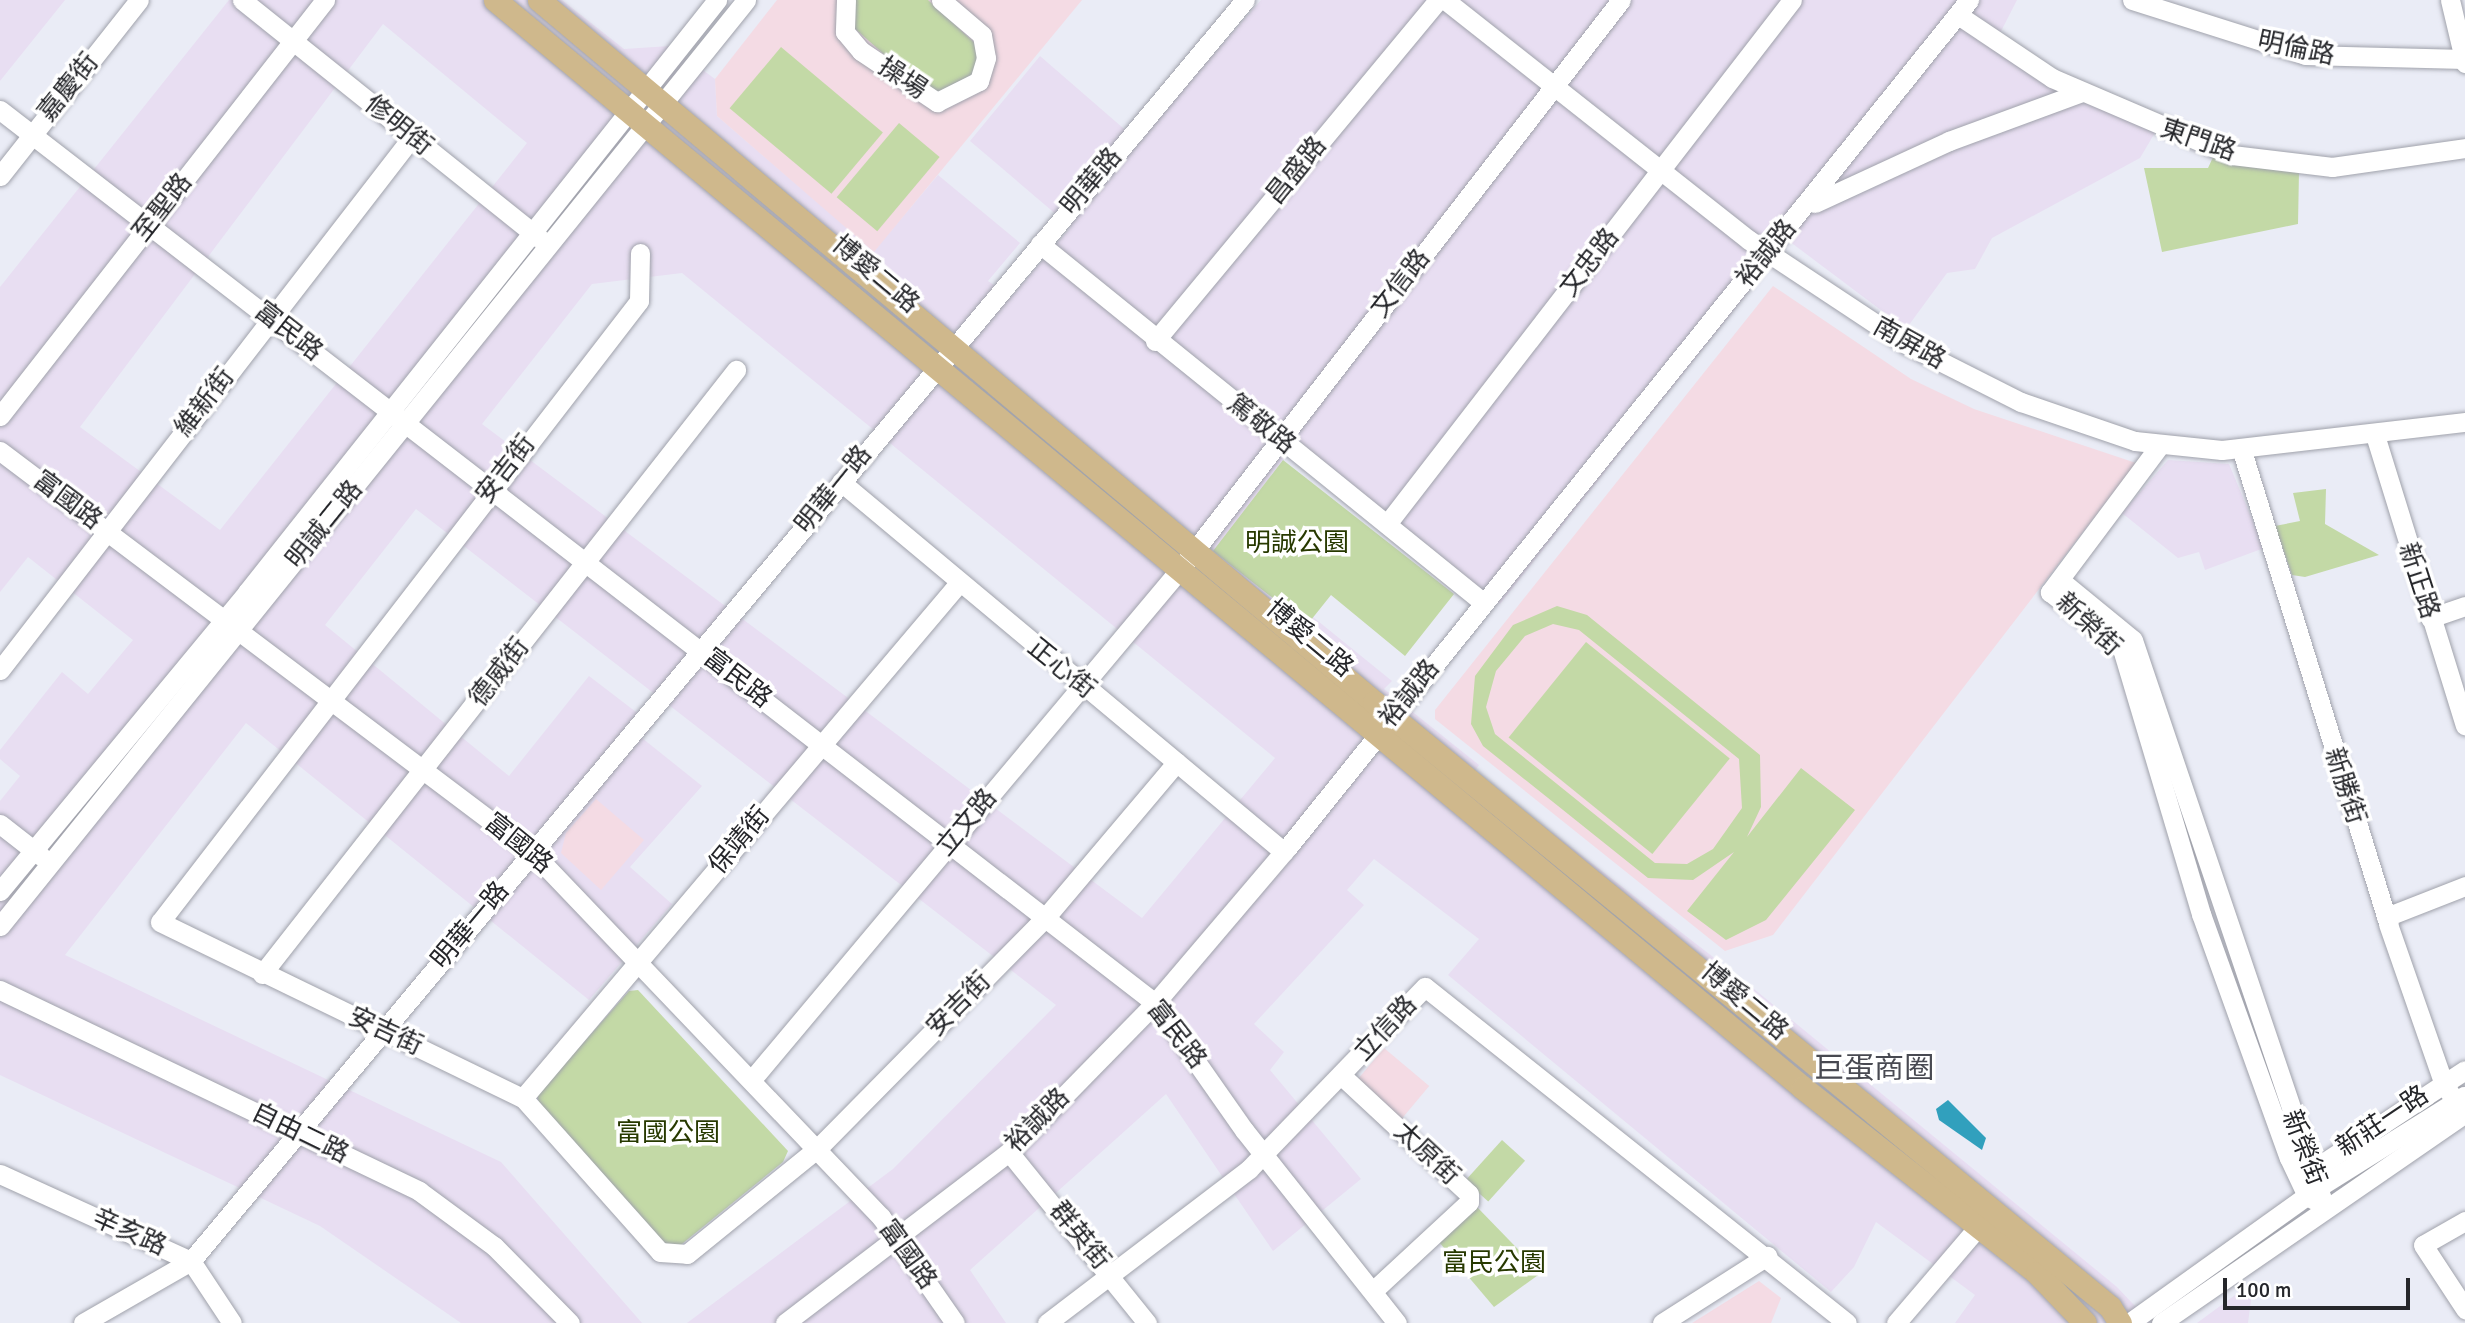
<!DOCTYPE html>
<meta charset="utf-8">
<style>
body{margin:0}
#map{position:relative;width:2465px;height:1323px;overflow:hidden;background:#eaecf6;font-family:Signika,"Noto Sans TC",sans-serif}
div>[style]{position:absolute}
.commercial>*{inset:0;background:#e8def2}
.education>*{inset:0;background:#f4dbe4;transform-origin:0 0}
.green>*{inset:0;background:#c3d9a6;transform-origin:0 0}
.water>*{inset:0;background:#31a0bd}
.roads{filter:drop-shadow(0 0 2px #a0a2ab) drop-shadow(0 0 2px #a0a2ab)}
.minor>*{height:19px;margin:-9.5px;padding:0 9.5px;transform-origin:9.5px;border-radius:9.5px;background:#fff}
.major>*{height:23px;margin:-11.5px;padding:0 11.5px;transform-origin:11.5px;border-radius:11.5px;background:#cfb88c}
span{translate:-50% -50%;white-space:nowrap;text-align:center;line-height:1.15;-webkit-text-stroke:7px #fff;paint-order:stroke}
.street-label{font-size:26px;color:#25262a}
.park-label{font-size:26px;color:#273900}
.quarter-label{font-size:30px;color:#484951}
.scale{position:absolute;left:2223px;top:1278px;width:187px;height:32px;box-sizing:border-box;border:4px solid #25262a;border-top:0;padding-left:9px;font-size:21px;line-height:24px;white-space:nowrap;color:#25262a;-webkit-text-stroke:5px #fff;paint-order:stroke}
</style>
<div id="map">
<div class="commercial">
<div style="clip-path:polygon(0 0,65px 0,0 81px)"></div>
<div style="clip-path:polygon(evenodd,229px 0,562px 0,624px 49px,670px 46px,715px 79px,717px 116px,874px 251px,938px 175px,1020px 243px,988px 281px,1011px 297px,1071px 227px,970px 141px,1040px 56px,1138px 141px,1261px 0,2017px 0,1996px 41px,2156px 131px,2140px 158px,1992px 238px,1975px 269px,1947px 273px,1906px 329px,1789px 241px,1500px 604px,1297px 441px,1251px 502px,1308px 624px,1313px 617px,1392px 681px,1384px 689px,1479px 765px,1474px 772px,1748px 984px,2117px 1287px,2151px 1323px,1955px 1323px,1975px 1295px,1876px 1222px,1854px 1267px,1831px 1292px,1448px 975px,1479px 939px,1374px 859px,1347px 890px,1364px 905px,1254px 1024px,1284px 1052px,1270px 1070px,1361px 1179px,1273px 1251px,1166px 1094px,970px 1270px,1006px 1323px,687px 1323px,893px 1169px,1056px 1005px,416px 509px,325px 625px,509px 776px,589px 676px,653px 725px,642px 738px,702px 786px,630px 867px,672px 904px,589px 1000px,246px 723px,65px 955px,501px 1162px,642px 1323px,461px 1323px,320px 1226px,0 1075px,0 801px,20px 776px,0 759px,0 750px,62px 672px,88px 694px,133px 640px,28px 557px,0 592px,0 287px,229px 0,383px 24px,527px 143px,220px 530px,80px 427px,383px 24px,229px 0,682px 273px,1275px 758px,1142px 918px,482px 424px,592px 284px,682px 273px)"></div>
<div style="clip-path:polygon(2168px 460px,2229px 464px,2264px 548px,2205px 570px,2199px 552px,2178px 558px,2122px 513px)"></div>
<div style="clip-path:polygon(2242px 1290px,2251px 1300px,2248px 1323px,2197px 1323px)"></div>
</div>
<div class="education">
<div style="clip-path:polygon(777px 0,1082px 0,874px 252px,717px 116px,715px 79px)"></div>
<div style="clip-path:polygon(1773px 286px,1911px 379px,1974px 409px,2136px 463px,1773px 935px,1725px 951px,1435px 719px,1435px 710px)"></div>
<div style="clip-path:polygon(596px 799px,644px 840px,601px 890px,561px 853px,566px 833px)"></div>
<div style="left:1384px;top:1048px;width:59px;height:45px;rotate:40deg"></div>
<div style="clip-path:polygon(1759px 1281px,1781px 1298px,1771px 1323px,1692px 1323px)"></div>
</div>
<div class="green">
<div style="clip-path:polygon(854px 0,928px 0,980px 48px,973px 78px,945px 93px,922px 88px,852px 26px)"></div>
<div style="left:781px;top:47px;width:133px;height:80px;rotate:40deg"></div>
<div style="left:899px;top:123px;width:53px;height:97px;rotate:40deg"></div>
<div style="clip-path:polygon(2214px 155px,2299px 172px,2298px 224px,2162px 252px,2144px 168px,2208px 168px)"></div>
<div style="clip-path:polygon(1283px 460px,1454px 594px,1405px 656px,1331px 595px,1307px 625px,1213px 551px)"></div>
<div style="clip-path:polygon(2326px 489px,2325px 524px,2379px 555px,2305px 577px,2292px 575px,2275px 526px,2300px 521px,2293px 493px)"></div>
<div style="clip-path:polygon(evenodd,1557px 606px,1587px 615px,1760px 755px,1761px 807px,1747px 837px,1801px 768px,1855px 810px,1766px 920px,1726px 940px,1687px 911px,1734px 852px,1693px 880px,1648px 878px,1483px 746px,1471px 724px,1475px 676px,1513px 625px,1557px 606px,1553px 624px,1579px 630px,1739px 759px,1742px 808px,1713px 849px,1687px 864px,1655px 863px,1495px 734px,1486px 707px,1496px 671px,1525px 636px,1553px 624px)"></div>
<div style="left:1586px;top:642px;width:185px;height:123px;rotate:39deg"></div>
<div style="clip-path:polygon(638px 990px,788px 1151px,783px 1162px,677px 1248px,666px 1246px,540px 1107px,537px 1095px,629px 991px)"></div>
<div style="left:1502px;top:1140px;width:31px;height:55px;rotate:42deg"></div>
<div style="clip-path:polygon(1477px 1207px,1541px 1273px,1494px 1307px,1439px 1242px)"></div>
</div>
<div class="water">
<div style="clip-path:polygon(1948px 1100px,1986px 1138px,1982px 1150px,1939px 1120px,1936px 1109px)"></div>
</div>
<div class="roads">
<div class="minor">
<div style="left:242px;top:0;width:382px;rotate:38.7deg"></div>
<div style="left:846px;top:0;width:32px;rotate:92deg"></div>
<div style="left:845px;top:32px;width:25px;rotate:50deg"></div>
<div style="left:861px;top:51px;width:92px;rotate:33.9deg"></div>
<div style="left:937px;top:102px;width:47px;rotate:-26.6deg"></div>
<div style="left:979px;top:81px;width:24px;rotate:-73deg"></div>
<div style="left:986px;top:58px;width:23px;rotate:-100deg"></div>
<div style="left:982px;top:35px;width:54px;rotate:-139.5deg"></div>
<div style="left:1445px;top:0;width:387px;rotate:38.3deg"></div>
<div style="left:1749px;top:240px;width:188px;rotate:33.5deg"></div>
<div style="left:1906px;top:344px;width:129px;rotate:26.8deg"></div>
<div style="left:2021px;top:402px;width:120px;rotate:18.9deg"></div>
<div style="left:2135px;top:441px;width:87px;rotate:5.9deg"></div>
<div style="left:2222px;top:450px;width:245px;rotate:-6.6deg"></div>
<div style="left:2132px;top:0;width:182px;rotate:17.6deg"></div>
<div style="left:2305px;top:55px;width:160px;rotate:1.4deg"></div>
<div style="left:2450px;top:0;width:65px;rotate:76.6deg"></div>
<div style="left:1958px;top:15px;width:113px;rotate:33.8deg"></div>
<div style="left:2052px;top:78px;width:196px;rotate:23.2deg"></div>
<div style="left:2232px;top:155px;width:101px;rotate:6.8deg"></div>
<div style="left:2332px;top:167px;width:134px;rotate:-8.1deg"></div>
<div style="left:0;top:110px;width:1460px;rotate:37.71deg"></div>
<div style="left:1155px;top:1003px;width:155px;rotate:55deg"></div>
<div style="left:1244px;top:1130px;width:246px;rotate:51.6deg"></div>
<div style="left:0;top:176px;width:224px;rotate:-51.7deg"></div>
<div style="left:1815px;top:203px;width:148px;rotate:-24.8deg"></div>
<div style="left:1949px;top:141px;width:142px;rotate:-20.2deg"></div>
<div style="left:1040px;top:244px;width:571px;rotate:38.96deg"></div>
<div style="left:640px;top:253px;width:48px;rotate:91.2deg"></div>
<div style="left:639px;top:301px;width:784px;rotate:127.64deg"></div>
<div style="left:160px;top:922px;width:403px;rotate:25.9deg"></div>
<div style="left:523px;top:1098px;width:206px;rotate:48.3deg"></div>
<div style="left:660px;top:1252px;width:27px;rotate:4deg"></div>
<div style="left:687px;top:1254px;width:169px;rotate:-39deg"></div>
<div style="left:818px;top:1148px;width:323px;rotate:-45.4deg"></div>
<div style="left:1045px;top:918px;width:204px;rotate:-49.8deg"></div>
<div style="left:1155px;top:341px;width:443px;rotate:-50.3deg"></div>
<div style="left:0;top:416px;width:528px;rotate:-52deg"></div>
<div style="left:2375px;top:435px;width:304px;rotate:72.8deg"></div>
<div style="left:2160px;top:445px;width:184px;rotate:126.8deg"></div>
<div style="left:2050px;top:592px;width:92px;rotate:38.4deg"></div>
<div style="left:2122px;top:649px;width:277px;rotate:73.4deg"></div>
<div style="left:2201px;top:914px;width:259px;rotate:70.2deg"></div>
<div style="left:2289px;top:1158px;width:42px;rotate:64.7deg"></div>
<div style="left:2307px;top:1196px;width:19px;rotate:28deg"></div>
<div style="left:0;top:451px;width:668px;rotate:37.02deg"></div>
<div style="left:533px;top:853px;width:504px;rotate:46.29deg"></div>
<div style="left:881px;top:1217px;width:129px;rotate:55.1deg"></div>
<div style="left:2242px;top:451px;width:495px;rotate:72.8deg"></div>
<div style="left:2388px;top:924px;width:167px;rotate:70.8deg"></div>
<div style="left:2443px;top:1082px;width:38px;rotate:58deg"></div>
<div style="left:841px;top:482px;width:577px;rotate:39.87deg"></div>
<div style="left:1387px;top:524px;width:662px;rotate:-52.3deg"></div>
<div style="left:2060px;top:580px;width:94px;rotate:39.4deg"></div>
<div style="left:2133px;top:640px;width:596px;rotate:71.32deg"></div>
<div style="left:2430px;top:618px;width:37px;rotate:-19deg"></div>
<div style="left:0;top:670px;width:674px;rotate:-52.3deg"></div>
<div style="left:0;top:824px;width:52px;rotate:38deg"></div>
<div style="left:0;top:891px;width:388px;rotate:-50.4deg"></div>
<div style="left:247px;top:592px;width:756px;rotate:-51.55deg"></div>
<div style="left:2386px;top:917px;width:85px;rotate:-21.4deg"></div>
<div style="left:0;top:926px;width:1189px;rotate:-51.14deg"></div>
<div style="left:262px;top:974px;width:768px;rotate:-51.88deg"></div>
<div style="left:0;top:990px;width:465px;rotate:25.6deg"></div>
<div style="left:419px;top:1191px;width:93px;rotate:36.3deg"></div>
<div style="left:494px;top:1246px;width:108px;rotate:45.4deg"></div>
<div style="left:1342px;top:1076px;width:173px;rotate:42.9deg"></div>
<div style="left:1469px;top:1194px;width:8px;rotate:90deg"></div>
<div style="left:1469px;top:1202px;width:131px;rotate:137.2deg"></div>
<div style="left:754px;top:1077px;width:664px;rotate:-50.01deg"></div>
<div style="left:1181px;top:568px;width:718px;rotate:-52.24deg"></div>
<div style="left:523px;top:1098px;width:673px;rotate:-49.76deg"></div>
<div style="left:1009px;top:1152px;width:220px;rotate:51.1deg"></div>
<div style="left:0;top:1174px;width:210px;rotate:24.5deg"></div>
<div style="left:191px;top:1261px;width:74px;rotate:56.5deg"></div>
<div style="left:2319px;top:1186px;width:21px;rotate:-87deg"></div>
<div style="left:2320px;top:1165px;width:173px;rotate:-33.2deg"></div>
<div style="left:2465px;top:1221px;width:48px;rotate:150.3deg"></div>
<div style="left:2423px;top:1245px;width:77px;rotate:56.7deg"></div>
<div style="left:83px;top:1323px;width:125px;rotate:-29.9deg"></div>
<div style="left:191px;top:1261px;width:1643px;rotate:-50.11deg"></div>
<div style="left:785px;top:1323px;width:282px;rotate:-37.4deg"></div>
<div style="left:1009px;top:1152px;width:209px;rotate:-45.6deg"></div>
<div style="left:1155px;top:1003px;width:205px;rotate:-49.6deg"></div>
<div style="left:1288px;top:847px;width:1087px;rotate:-51.2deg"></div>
<div style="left:1047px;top:1323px;width:254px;rotate:-37.3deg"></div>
<div style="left:1249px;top:1169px;width:253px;rotate:-46deg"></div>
<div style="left:1425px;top:987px;width:539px;rotate:38.53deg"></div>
<div style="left:1662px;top:1323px;width:125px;rotate:-32.5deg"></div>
<div style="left:1896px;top:1323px;width:126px;rotate:-49.5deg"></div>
<div style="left:2129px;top:1323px;width:234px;rotate:-35.6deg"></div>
<div style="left:2319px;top:1187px;width:171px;rotate:-32.1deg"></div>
<div style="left:2161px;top:1323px;width:369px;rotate:-34.6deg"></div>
</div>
<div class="major">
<div style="left:495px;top:0;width:1701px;rotate:39.75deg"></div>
<div style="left:1803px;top:1088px;width:298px;rotate:38.3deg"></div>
<div style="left:2037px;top:1273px;width:69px;rotate:46.2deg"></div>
<div style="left:539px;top:0;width:1091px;rotate:40.05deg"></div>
<div style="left:1374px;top:702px;width:953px;rotate:39.42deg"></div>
<div style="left:2110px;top:1307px;width:19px;rotate:58deg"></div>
</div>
</div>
<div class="street-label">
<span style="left:2296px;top:49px;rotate:12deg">明倫路</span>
<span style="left:902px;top:79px;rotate:34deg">操場</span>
<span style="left:69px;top:88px;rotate:-51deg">嘉慶街</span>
<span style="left:398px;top:126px;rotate:39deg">修明街</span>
<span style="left:2198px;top:141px;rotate:19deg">東門路</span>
<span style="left:1297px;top:171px;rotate:-51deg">昌盛路</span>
<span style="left:1092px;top:182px;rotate:-50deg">明華路</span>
<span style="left:163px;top:208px;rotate:-52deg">至聖路</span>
<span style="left:1767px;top:254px;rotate:-51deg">裕誠路</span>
<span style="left:1590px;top:263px;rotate:-52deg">文忠路</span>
<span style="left:875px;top:275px;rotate:40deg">博愛二路</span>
<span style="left:1401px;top:284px;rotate:-52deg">文信路</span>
<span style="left:288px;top:332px;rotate:38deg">富民路</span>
<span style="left:1909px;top:344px;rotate:29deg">南屏路</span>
<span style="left:205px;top:403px;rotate:-52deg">維新街</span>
<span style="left:1261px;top:425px;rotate:38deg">篤敬路</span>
<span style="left:506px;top:470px;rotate:-52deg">安吉街</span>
<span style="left:834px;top:490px;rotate:-51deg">明華一路</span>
<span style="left:67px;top:501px;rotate:37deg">富國路</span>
<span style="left:325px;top:525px;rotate:-51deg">明誠二路</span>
<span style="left:2418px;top:581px;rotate:72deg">新正路</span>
<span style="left:2088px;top:625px;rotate:43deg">新榮街</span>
<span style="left:1309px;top:639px;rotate:40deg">博愛二路</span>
<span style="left:1061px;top:669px;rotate:39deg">正心街</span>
<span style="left:500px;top:673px;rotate:-52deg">德威街</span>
<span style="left:737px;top:679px;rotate:38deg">富民路</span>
<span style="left:1410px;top:694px;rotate:-51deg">裕誠路</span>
<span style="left:2344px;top:786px;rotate:72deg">新勝街</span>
<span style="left:967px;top:823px;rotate:-50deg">立文路</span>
<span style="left:740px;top:841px;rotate:-50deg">保靖街</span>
<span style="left:518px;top:844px;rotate:39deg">富國路</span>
<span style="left:471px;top:926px;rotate:-50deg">明華一路</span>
<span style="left:1744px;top:1002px;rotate:40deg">博愛二路</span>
<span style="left:959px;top:1005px;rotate:-45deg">安吉街</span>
<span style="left:1386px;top:1029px;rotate:-47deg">立信路</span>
<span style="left:385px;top:1032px;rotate:25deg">安吉街</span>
<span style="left:1176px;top:1035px;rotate:52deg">富民路</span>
<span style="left:1038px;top:1121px;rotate:-45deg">裕誠路</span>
<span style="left:2383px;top:1122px;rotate:-34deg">新莊一路</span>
<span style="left:300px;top:1134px;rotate:26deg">自由二路</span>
<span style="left:2303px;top:1148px;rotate:69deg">新榮街</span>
<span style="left:1426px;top:1154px;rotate:43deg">太原街</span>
<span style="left:129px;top:1233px;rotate:24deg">辛亥路</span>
<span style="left:1079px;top:1236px;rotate:51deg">群英街</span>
<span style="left:907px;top:1255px;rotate:54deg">富國路</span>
</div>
<div class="park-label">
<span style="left:1297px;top:544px">明誠公園</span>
<span style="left:668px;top:1134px">富國公園</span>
<span style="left:1494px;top:1264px">富民公園</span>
</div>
<div class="quarter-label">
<span style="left:1874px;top:1069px">巨蛋商圈</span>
</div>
<div class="scale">100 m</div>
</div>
